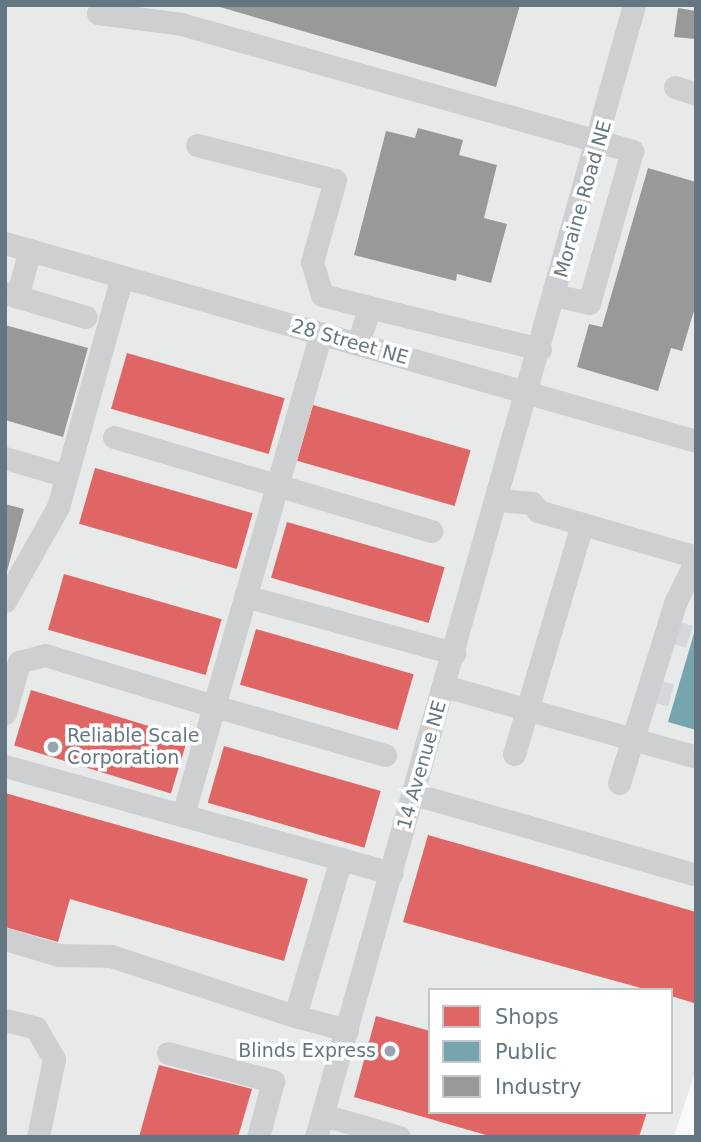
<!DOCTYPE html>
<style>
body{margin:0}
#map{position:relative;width:701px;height:1142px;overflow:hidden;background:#f9f9f9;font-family:"DejaVu Sans",sans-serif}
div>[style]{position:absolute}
.built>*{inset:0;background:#e8e9e9}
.shops>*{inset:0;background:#e06666;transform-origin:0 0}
.public>*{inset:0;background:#76a5af}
.industry>*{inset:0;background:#999}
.minor-tunnel>*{height:23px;margin-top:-11.5px;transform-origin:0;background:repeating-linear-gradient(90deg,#d4d8dc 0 23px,transparent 0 34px)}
.minor>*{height:23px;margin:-11.5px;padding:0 11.5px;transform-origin:11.5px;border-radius:11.5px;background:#cecfd0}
.dots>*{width:19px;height:19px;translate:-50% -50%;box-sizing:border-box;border:4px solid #fff;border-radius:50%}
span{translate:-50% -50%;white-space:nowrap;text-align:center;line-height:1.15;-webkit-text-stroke:7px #fff;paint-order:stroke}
.street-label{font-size:19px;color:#657683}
.poi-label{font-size:19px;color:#657683}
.left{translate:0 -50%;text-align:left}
.right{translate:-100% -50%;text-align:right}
.frame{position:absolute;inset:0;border:7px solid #657683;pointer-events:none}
.legend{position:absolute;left:428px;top:988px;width:245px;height:126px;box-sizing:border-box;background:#fff;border:2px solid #c1c8cd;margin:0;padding:9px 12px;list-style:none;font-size:21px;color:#657683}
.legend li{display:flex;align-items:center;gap:14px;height:35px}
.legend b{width:35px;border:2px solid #c1c8cd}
</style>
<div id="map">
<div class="built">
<div style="clip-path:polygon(evenodd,5px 5px,696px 5px,696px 1069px,674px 1137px,5px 1137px,5px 5px,430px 990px,671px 990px,671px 1112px,430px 1112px,430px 990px)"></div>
</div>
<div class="shops">
<div style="left:127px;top:353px;width:164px;height:58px;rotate:16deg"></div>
<div style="left:313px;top:405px;width:164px;height:58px;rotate:16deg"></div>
<div style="left:95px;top:468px;width:164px;height:58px;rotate:16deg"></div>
<div style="left:287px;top:522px;width:164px;height:58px;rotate:16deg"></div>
<div style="left:64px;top:574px;width:164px;height:58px;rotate:16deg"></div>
<div style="left:256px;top:629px;width:164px;height:58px;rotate:16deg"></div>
<div style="left:31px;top:690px;width:164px;height:58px;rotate:17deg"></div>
<div style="left:224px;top:746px;width:163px;height:59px;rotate:16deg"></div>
<div style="clip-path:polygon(5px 793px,308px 879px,284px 961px,70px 899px,58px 942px,5px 927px)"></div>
<div style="clip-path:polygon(428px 835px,696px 912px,694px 1003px,671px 996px,671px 990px,648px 990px,403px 922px)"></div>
<div style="clip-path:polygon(376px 1016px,430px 1031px,430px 1112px,647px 1112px,639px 1137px,493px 1137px,354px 1097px)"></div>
<div style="clip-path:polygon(159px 1065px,252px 1089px,238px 1137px,139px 1137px)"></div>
</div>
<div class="public">
<div style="clip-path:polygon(695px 630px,696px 630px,696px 730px,668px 722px)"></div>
</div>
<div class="industry">
<div style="clip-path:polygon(213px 5px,520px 5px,496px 87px)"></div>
<div style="clip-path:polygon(678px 8px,696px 11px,696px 39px,674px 37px)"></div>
<div style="clip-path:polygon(418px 128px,463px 140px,459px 155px,497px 165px,484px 218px,507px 224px,491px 283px,457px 274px,456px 281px,354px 255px,386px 131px,415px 138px)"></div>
<div style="clip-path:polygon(648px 168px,696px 182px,696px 304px,682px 351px,671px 348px,658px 391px,577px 367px,589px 324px,602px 327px)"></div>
<div style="clip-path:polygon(5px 325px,88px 348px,63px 437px,5px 420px)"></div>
<div style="clip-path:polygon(5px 504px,24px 509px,6px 575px,5px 575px)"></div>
</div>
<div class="minor-tunnel">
<div style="left:675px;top:644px;width:24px;rotate:-73deg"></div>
<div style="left:657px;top:703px;width:24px;rotate:-75deg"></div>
</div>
<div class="minor">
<div style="left:98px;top:13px;width:84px;rotate:7.5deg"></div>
<div style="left:181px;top:24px;width:469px;rotate:15.7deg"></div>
<div style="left:632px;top:151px;width:158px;rotate:105.8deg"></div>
<div style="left:589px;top:303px;width:35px;rotate:-167deg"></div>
<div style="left:675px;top:87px;width:22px;rotate:18deg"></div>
<div style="left:197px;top:145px;width:142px;rotate:14.2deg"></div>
<div style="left:335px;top:180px;width:85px;rotate:105.7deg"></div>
<div style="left:312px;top:262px;width:34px;rotate:73deg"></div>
<div style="left:322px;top:295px;width:49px;rotate:14.3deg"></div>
<div style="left:5px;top:243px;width:719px;rotate:15.99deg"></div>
<div style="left:5px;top:293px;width:84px;rotate:16.5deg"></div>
<div style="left:17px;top:297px;width:49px;rotate:-74.5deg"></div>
<div style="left:358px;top:344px;width:39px;rotate:-73deg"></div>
<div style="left:369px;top:307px;width:176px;rotate:13.8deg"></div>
<div style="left:114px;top:437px;width:331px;rotate:16.5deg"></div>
<div style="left:5px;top:458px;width:64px;rotate:16.4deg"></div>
<div style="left:497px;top:500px;width:35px;rotate:5deg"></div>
<div style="left:532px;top:503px;width:10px;rotate:53deg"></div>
<div style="left:538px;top:511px;width:165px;rotate:16.2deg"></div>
<div style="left:245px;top:596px;width:217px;rotate:15.3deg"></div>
<div style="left:5px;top:601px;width:108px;rotate:-60.6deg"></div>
<div style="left:58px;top:507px;width:239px;rotate:-74.5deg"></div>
<div style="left:444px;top:686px;width:262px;rotate:15.7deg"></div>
<div style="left:5px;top:713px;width:53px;rotate:-74.6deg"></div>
<div style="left:19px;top:662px;width:27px;rotate:-15deg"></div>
<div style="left:45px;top:655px;width:177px;rotate:16.8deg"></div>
<div style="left:214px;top:706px;width:387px;rotate:-74deg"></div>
<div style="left:514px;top:754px;width:240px;rotate:-73.5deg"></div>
<div style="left:5px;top:766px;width:401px;rotate:15.5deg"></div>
<div style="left:619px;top:783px;width:189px;rotate:-72.7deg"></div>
<div style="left:675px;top:603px;width:48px;rotate:-64deg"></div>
<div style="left:414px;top:794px;width:293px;rotate:16deg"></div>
<div style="left:183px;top:815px;width:113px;rotate:-74.1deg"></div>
<div style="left:214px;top:706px;width:178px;rotate:16deg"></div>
<div style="left:5px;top:939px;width:56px;rotate:16.5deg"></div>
<div style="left:59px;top:955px;width:52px;rotate:1.1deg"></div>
<div style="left:111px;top:956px;width:194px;rotate:18.1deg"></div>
<div style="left:295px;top:1016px;width:164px;rotate:-73.7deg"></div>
<div style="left:295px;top:1016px;width:54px;rotate:15.1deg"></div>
<div style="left:5px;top:1020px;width:32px;rotate:14deg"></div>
<div style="left:36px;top:1028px;width:36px;rotate:60deg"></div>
<div style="left:54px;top:1059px;width:80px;rotate:101.6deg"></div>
<div style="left:168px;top:1053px;width:109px;rotate:14.9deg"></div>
<div style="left:273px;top:1081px;width:58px;rotate:105deg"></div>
<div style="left:323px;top:1115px;width:79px;rotate:16.1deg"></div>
<div style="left:316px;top:1137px;width:1176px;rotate:-74.31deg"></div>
</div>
<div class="dots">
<div style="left:53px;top:747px;background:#99a4ac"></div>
<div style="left:390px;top:1051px;background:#99a4ac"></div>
</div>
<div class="street-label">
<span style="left:583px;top:199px;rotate:-74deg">Moraine Road NE</span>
<span style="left:350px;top:342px;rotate:16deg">28 Street NE</span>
<span style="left:422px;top:765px;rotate:-74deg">14 Avenue NE</span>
</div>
<div class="poi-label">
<span class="left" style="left:67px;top:747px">Reliable Scale<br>Corporation</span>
<span class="right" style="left:376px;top:1051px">Blinds Express</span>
</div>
<div class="frame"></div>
<ul class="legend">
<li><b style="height:19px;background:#e06666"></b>Shops</li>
<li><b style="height:19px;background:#76a5af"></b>Public</li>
<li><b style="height:19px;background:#999"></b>Industry</li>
</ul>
</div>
